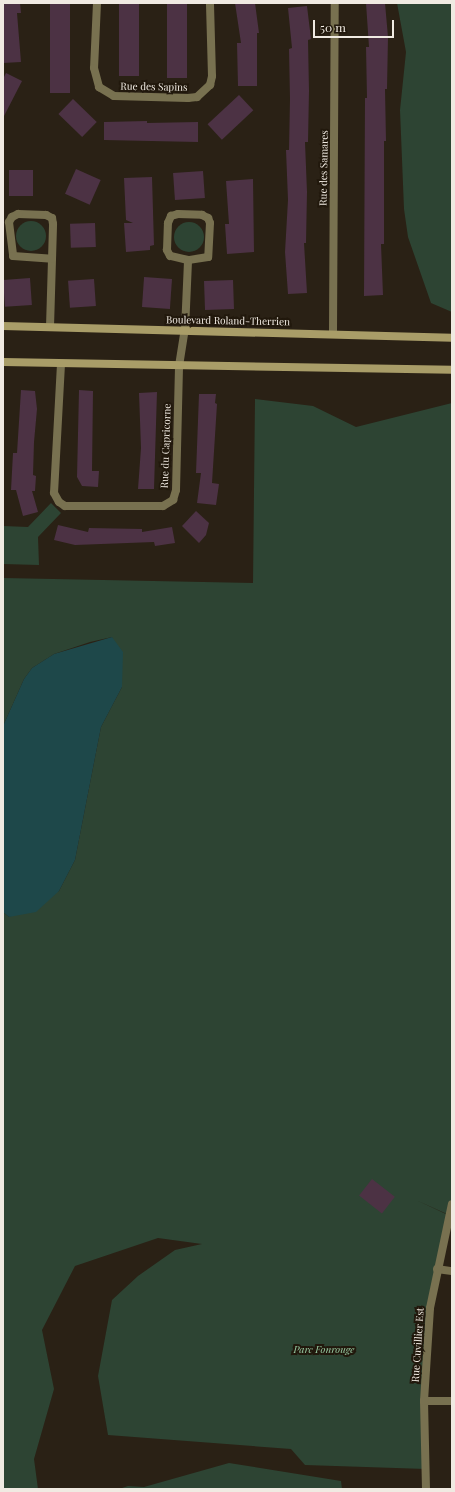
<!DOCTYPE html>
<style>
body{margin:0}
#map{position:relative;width:455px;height:1492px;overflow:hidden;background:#2a2115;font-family:"Playfair Display",serif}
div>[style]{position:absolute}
.green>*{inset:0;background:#2d4433}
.round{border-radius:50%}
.water>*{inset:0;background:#1e484a}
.building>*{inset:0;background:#4c3244;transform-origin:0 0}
.minor>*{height:8px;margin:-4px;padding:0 4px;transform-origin:4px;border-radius:4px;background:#787150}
.secondary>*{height:8px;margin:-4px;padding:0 4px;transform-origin:4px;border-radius:4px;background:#a99d68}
span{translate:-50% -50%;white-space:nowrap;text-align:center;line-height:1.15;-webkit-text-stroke:4px #21180c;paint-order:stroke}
.street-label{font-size:10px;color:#f0eae2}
.park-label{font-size:10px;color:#99cda5;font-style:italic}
.frame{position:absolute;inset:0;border:4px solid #f0eae2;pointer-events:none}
.scale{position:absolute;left:313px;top:20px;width:81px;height:18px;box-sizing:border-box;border:2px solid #f0eae2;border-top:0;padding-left:5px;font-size:12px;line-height:14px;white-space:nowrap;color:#f0eae2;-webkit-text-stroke:3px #21180c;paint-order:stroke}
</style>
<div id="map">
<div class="green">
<div style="clip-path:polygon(397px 3px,452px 3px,452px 312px,431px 303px,408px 237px,404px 209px,400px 110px,406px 52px)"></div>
<div class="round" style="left:16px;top:221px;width:30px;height:30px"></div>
<div class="round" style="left:174px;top:222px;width:30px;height:30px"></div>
<div style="clip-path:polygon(255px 399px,313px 406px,356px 427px,452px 403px,452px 1200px,447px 1214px,416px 1200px,448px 1215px,430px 1308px,426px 1469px,305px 1465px,291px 1449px,108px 1435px,98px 1376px,112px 1300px,138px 1276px,175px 1250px,202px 1244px,158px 1238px,75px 1266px,42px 1330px,54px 1389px,34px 1459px,38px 1489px,3px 1489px,3px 912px,9px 917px,59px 891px,75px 860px,101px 727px,122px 687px,112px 637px,90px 642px,54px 654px,32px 668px,24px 679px,3px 726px,3px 578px,253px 583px)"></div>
<div style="clip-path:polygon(51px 503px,61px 513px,38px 537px,39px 565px,3px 564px,3px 526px,28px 527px)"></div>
<div style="clip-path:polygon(229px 1463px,341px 1481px,342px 1489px,119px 1489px,128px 1486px,144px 1487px)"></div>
</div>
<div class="water">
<div style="clip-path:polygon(112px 637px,123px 652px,122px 687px,101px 727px,75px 860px,59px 891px,36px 912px,9px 917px,3px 912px,3px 726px,24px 679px,32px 668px,54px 654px)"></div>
</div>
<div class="building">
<div style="clip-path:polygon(3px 3px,20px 3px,21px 13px,17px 13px,21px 62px,3px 63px)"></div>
<div style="left:50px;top:3px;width:20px;height:90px"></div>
<div style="left:119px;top:3px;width:20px;height:73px"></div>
<div style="clip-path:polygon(235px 3px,255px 3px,259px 33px,257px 33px,257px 86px,238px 86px,237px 43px,241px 43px)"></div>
<div style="clip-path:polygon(366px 3px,385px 3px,388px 37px,387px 89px,385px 89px,386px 141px,384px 141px,384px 244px,381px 244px,383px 295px,364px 296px,365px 98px,367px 98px,366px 47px,369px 47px)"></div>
<div style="left:167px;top:4px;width:20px;height:74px"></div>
<div style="clip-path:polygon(307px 6px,311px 39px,308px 40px,309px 91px,308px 142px,305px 142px,307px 192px,306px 243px,304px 243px,307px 293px,288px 294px,285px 252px,288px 200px,286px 150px,289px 150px,290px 99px,289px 49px,292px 48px,288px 8px)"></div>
<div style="clip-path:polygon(6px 73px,22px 81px,3px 118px,3px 79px)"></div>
<div style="left:239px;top:95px;width:21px;height:43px;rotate:47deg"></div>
<div style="left:73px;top:99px;width:33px;height:21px;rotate:44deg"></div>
<div style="clip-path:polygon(147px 121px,147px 123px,198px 122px,198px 142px,104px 140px,104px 122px)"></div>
<div style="left:76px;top:169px;width:27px;height:27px;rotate:24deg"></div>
<div style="left:9px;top:170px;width:24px;height:26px"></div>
<div style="left:203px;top:171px;width:27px;height:30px;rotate:86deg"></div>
<div style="clip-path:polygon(152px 177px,154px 245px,150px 246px,150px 250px,126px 252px,124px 223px,133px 223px,126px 220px,124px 178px)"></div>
<div style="clip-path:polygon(253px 179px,254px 252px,227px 254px,225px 224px,229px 224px,226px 181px)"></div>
<div style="left:95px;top:223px;width:24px;height:25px;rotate:88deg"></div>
<div style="left:30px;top:278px;width:27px;height:27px;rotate:86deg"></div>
<div style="left:94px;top:279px;width:27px;height:26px;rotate:86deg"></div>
<div style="left:172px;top:279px;width:30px;height:28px;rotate:94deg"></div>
<div style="left:233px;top:280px;width:29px;height:29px;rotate:88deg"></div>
<div style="clip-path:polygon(21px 390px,35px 391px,37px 409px,34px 442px,33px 475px,36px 476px,35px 491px,32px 491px,38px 512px,23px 516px,16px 490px,11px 490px,13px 453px,17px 453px)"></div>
<div style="clip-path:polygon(79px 390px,93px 391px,92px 471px,99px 471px,98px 487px,82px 486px,77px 477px)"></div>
<div style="clip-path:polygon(157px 392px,154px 489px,138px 489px,141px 448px,139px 393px)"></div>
<div style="clip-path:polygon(199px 394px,216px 394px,215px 403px,217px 404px,212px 483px,219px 484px,216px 505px,197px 503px,201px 473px,196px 473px)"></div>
<div style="clip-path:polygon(196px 511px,209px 523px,206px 535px,199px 543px,182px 526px)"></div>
<div style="clip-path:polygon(58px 525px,88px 532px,89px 528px,142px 529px,142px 532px,172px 527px,175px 543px,155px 546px,154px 542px,75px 545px,54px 540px)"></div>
<div style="left:372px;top:1179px;width:29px;height:21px;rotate:38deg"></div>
</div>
<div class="minor">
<div style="left:97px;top:3px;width:65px;rotate:92.6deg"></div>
<div style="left:94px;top:68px;width:20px;rotate:75deg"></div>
<div style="left:99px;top:87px;width:17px;rotate:31deg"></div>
<div style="left:114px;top:96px;width:74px;rotate:1.5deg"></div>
<div style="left:188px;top:98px;width:9px;rotate:-6deg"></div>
<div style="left:197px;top:97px;width:18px;rotate:-43deg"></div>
<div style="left:210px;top:85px;width:9px;rotate:-77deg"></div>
<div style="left:212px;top:76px;width:73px;rotate:-91.6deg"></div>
<div style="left:178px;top:214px;width:24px;rotate:2deg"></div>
<div style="left:202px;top:215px;width:7px;rotate:27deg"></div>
<div style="left:208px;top:218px;width:5px;rotate:68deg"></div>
<div style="left:210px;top:223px;width:34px;rotate:93deg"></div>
<div style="left:208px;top:257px;width:20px;rotate:171deg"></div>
<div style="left:188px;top:260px;width:18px;rotate:-167deg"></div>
<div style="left:170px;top:256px;width:7px;rotate:-117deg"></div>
<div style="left:167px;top:250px;width:27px;rotate:-88deg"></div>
<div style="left:168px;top:223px;width:8px;rotate:-67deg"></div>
<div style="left:171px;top:216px;width:7px;rotate:-16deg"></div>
<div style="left:50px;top:327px;width:103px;rotate:-88.3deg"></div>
<div style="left:53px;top:224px;width:6px;rotate:-99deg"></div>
<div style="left:52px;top:218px;width:7px;rotate:-153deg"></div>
<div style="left:46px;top:215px;width:28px;rotate:-178deg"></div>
<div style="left:18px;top:214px;width:7px;rotate:153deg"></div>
<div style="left:12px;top:217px;width:6px;rotate:121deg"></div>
<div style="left:9px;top:222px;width:34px;rotate:83deg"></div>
<div style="left:13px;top:256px;width:39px;rotate:4deg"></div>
<div style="left:333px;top:333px;width:330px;rotate:-89.7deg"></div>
<div style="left:61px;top:364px;width:129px;rotate:93.1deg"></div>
<div style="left:54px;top:493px;width:10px;rotate:61deg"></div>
<div style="left:59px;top:502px;width:7px;rotate:34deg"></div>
<div style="left:65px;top:506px;width:98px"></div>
<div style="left:163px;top:506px;width:12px;rotate:-31deg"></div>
<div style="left:173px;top:500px;width:10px;rotate:-73deg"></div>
<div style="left:176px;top:490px;width:124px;rotate:-88.6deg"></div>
<div style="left:179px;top:366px;width:36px;rotate:-81deg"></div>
<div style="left:185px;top:330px;width:70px;rotate:-87.5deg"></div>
<div style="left:437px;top:1269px;width:15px;rotate:8deg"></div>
<div style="left:424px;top:1401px;width:28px"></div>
<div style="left:426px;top:1489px;width:88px;rotate:-91.3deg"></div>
<div style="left:424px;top:1401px;width:93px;rotate:-86.3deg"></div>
<div style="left:430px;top:1308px;width:106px;rotate:-78.1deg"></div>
</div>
<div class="secondary">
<div style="left:3px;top:326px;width:449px;rotate:1.5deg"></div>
<div style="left:3px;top:362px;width:449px;rotate:1deg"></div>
</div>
<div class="street-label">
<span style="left:154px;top:87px;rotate:1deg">Rue des Sapins</span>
<span style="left:324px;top:168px;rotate:-89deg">Rue des Samares</span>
<span style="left:228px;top:321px;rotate:1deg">Boulevard Roland-Therrien</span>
<span style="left:166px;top:446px;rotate:-88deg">Rue du Capricorne</span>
<span style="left:418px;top:1345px;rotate:-86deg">Rue Cuvillier Est</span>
</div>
<div class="park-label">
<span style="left:324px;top:1350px">Parc Fonrouge</span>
</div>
<div class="frame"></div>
<div class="scale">50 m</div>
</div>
